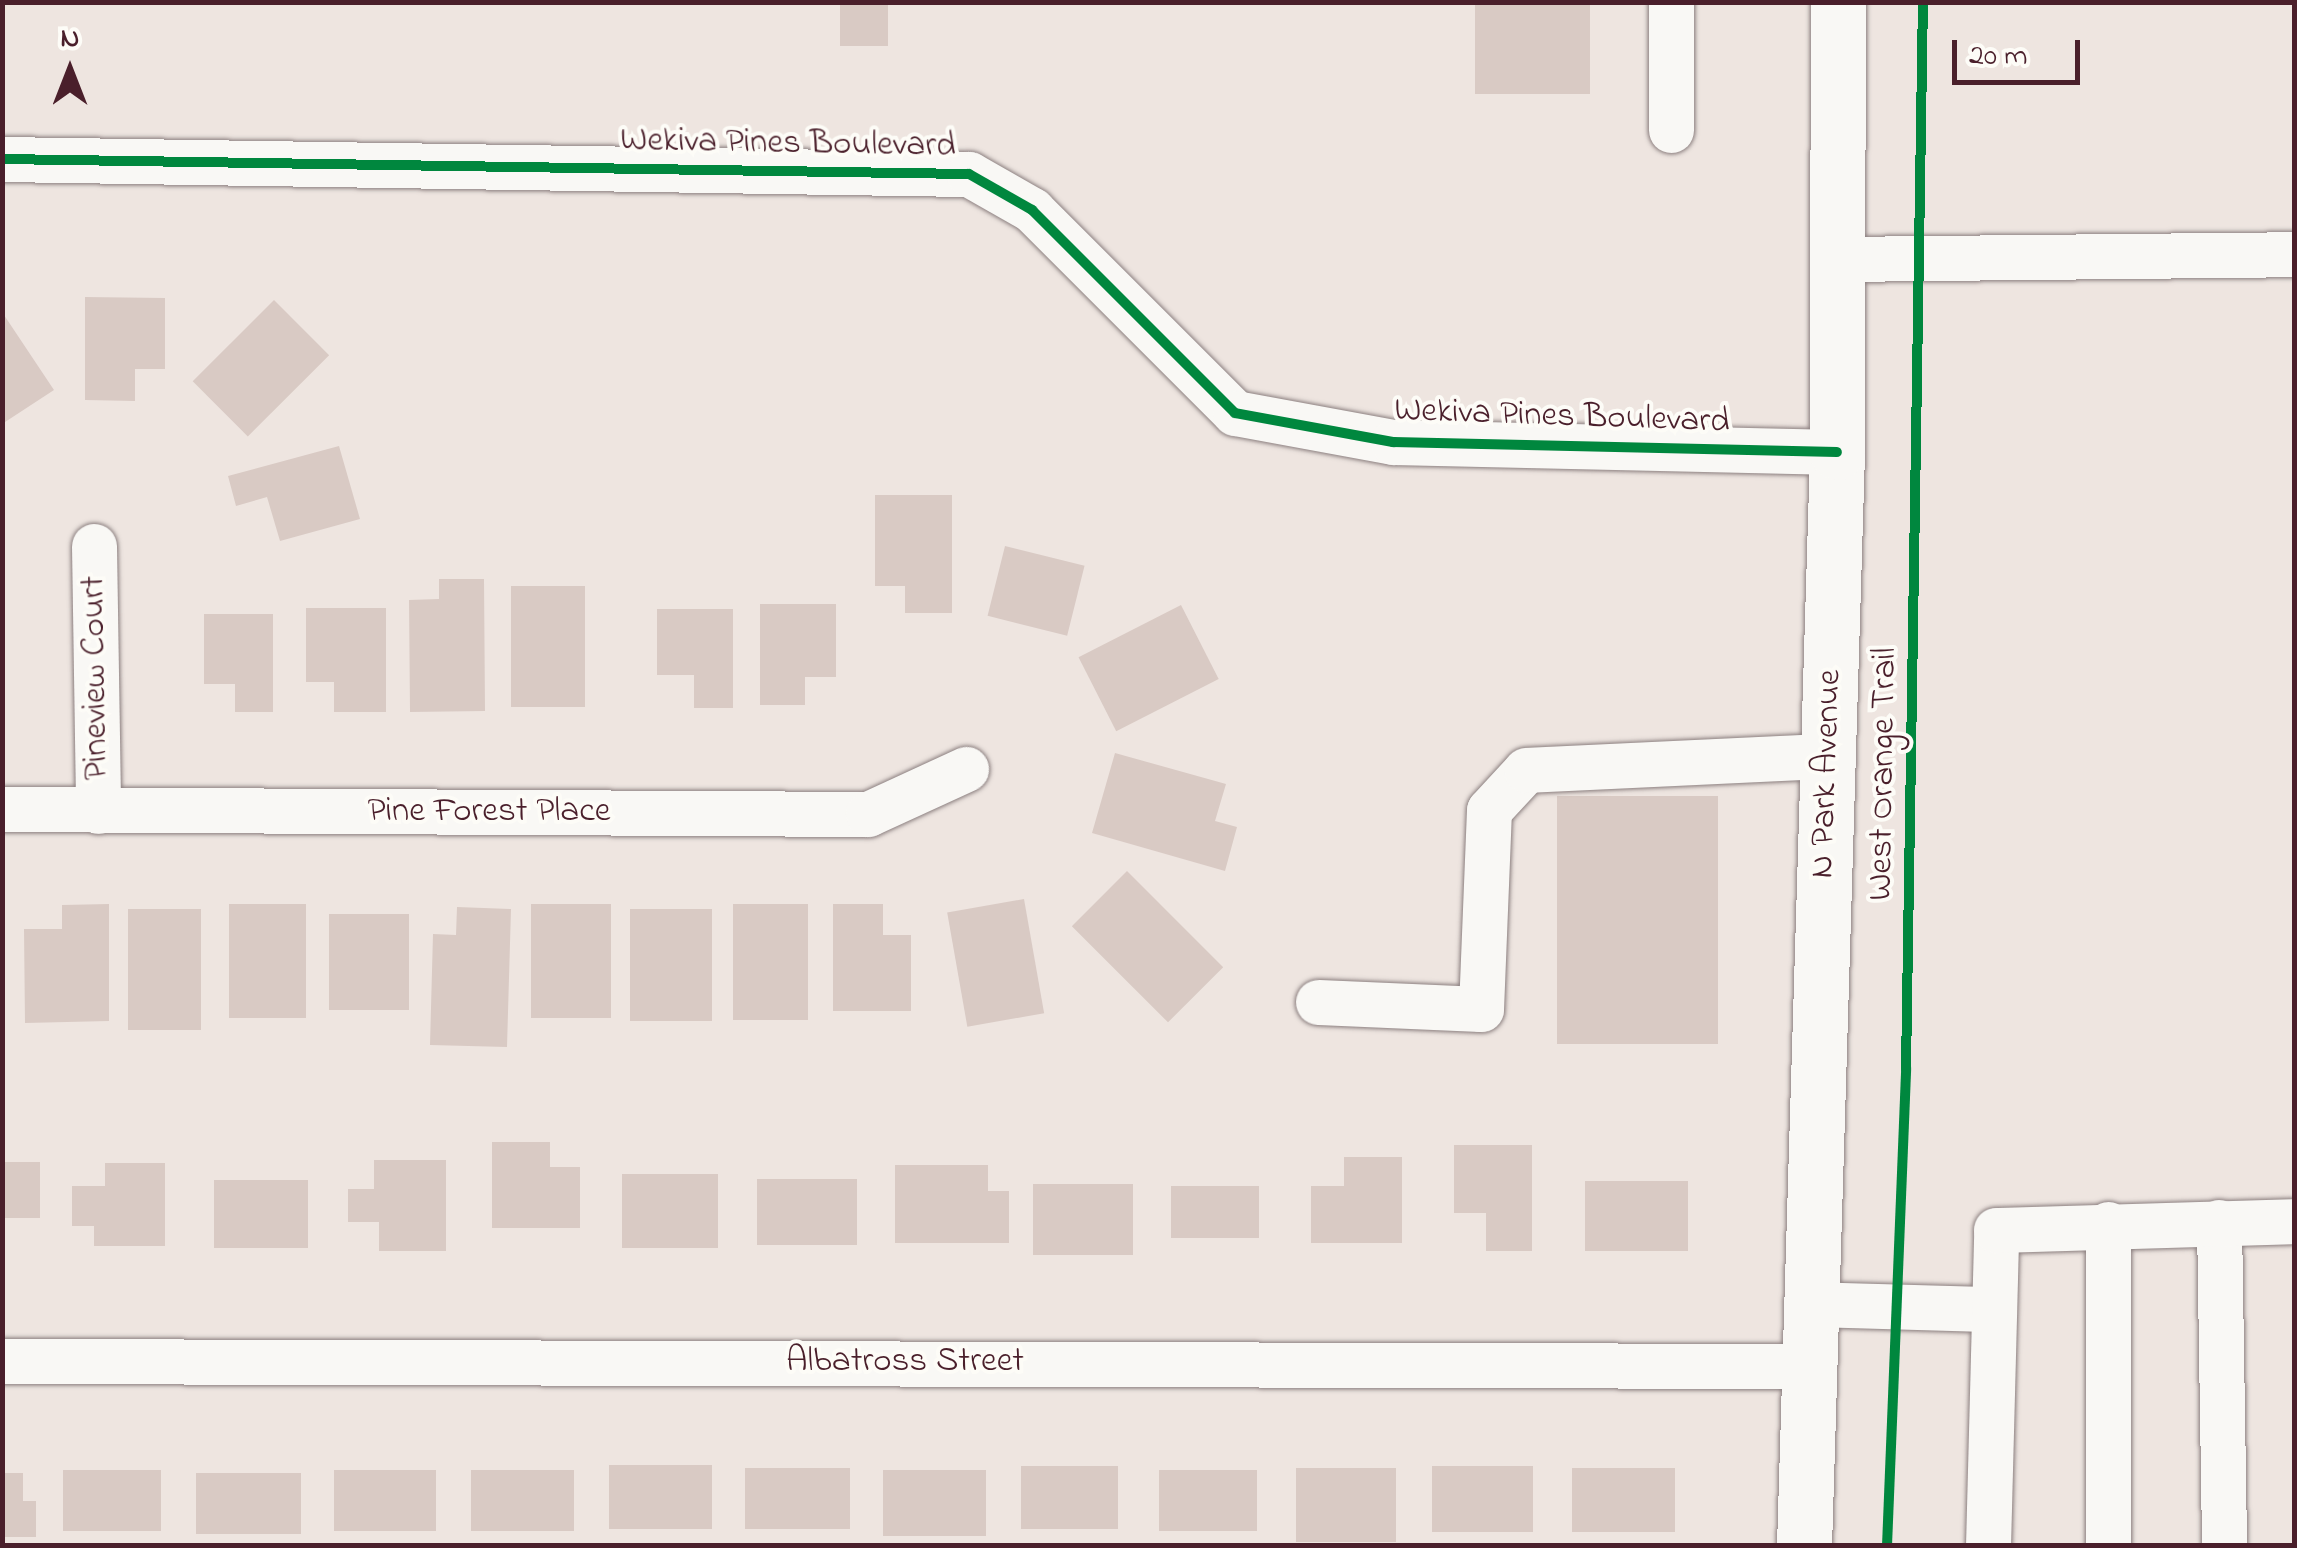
<!DOCTYPE html>
<style>
body{margin:0}
#map{position:relative;width:2297px;height:1548px;overflow:hidden;background:#eee5e0;font-family:"Indie Flower",sans-serif}
div>[style]{position:absolute}
.building>*{inset:0;background:#d9cac4;transform-origin:0 0}
.roads{filter:drop-shadow(0 0 2px #8c8080) drop-shadow(0 0 2px #8c8080)}
.minor>*{height:45px;margin:-22.5px;padding:0 22.5px;transform-origin:22.5px;border-radius:22.5px;background:#f9f8f5}
.major>*{height:55px;margin:-27.5px;padding:0 27.5px;transform-origin:27.5px;border-radius:27.5px;background:#f9f8f5}
.cycleway>*{height:10px;margin:-5px;padding:0 5px;transform-origin:5px;border-radius:5px;background:#00873e}
span{translate:-50% -50%;white-space:nowrap;text-align:center;line-height:1.15;-webkit-text-stroke:8px #fdfcf7;paint-order:stroke}
.street-label{font-size:35px;color:#4a1f2b}
.frame{position:absolute;inset:0;border:5px solid #4a1f2b;pointer-events:none}
.north{position:absolute;left:20px;top:20px;width:100px;height:100px;-webkit-text-stroke:8px #fdfcf7;paint-order:stroke;rotate:0deg;font-size:28px;font-weight:700;line-height:40px;text-align:center;color:#4a1f2b}
.north::after{content:'';display:block;margin:auto;width:35px;height:45px;background:#4a1f2b;clip-path:polygon(50% 0,100% 100%,50% 72%,0 100%)}
.scale{position:absolute;left:1952px;top:40px;width:128px;height:45px;box-sizing:border-box;border:5px solid #4a1f2b;border-top:0;padding-left:12px;font-size:30px;line-height:35px;white-space:nowrap;color:#4a1f2b;-webkit-text-stroke:8px #fdfcf7;paint-order:stroke}
</style>
<div id="map">
<div class="building">
<div style="left:840px;top:2px;width:48px;height:44px"></div>
<div style="left:1475px;top:2px;width:115px;height:92px"></div>
<div style="clip-path:polygon(85px 297px,165px 298px,165px 369px,135px 369px,135px 401px,85px 400px)"></div>
<div style="left:274px;top:300px;width:78px;height:115px;rotate:45deg"></div>
<div style="clip-path:polygon(2px 312px,54px 390px,2px 424px)"></div>
<div style="clip-path:polygon(339px 446px,360px 519px,280px 541px,267px 497px,236px 506px,228px 476px)"></div>
<div style="clip-path:polygon(875px 495px,952px 495px,952px 613px,905px 613px,905px 586px,875px 586px)"></div>
<div style="left:1005px;top:546px;width:82px;height:72px;rotate:14deg"></div>
<div style="clip-path:polygon(439px 579px,484px 579px,485px 711px,410px 712px,409px 600px,439px 599px)"></div>
<div style="left:511px;top:586px;width:74px;height:121px"></div>
<div style="clip-path:polygon(760px 604px,836px 604px,836px 677px,805px 677px,805px 705px,760px 705px)"></div>
<div style="left:1181px;top:605px;width:83px;height:115px;rotate:63deg"></div>
<div style="clip-path:polygon(306px 608px,386px 608px,386px 712px,334px 712px,334px 682px,306px 682px)"></div>
<div style="clip-path:polygon(657px 609px,733px 609px,733px 708px,694px 708px,694px 675px,657px 675px)"></div>
<div style="clip-path:polygon(204px 614px,273px 614px,273px 712px,235px 712px,235px 684px,204px 684px)"></div>
<div style="clip-path:polygon(1115px 753px,1226px 784px,1215px 821px,1237px 827px,1225px 871px,1092px 833px)"></div>
<div style="left:1718px;top:796px;width:248px;height:161px;rotate:90deg"></div>
<div style="left:1127px;top:871px;width:136px;height:78px;rotate:45deg"></div>
<div style="left:1024px;top:899px;width:116px;height:78px;rotate:80deg"></div>
<div style="clip-path:polygon(109px 904px,109px 1021px,25px 1023px,24px 929px,62px 929px,62px 905px)"></div>
<div style="left:229px;top:904px;width:77px;height:114px"></div>
<div style="left:531px;top:904px;width:80px;height:114px"></div>
<div style="left:733px;top:904px;width:75px;height:116px"></div>
<div style="clip-path:polygon(833px 904px,883px 904px,883px 935px,911px 935px,911px 1011px,833px 1011px)"></div>
<div style="clip-path:polygon(457px 907px,511px 909px,507px 1047px,430px 1045px,433px 934px,456px 935px)"></div>
<div style="left:128px;top:909px;width:73px;height:121px"></div>
<div style="left:630px;top:909px;width:82px;height:112px"></div>
<div style="left:329px;top:914px;width:80px;height:96px"></div>
<div style="clip-path:polygon(492px 1142px,550px 1142px,550px 1167px,580px 1167px,580px 1228px,492px 1228px)"></div>
<div style="clip-path:polygon(1454px 1145px,1532px 1145px,1532px 1251px,1486px 1251px,1486px 1213px,1454px 1213px)"></div>
<div style="clip-path:polygon(1344px 1157px,1402px 1157px,1402px 1243px,1311px 1243px,1311px 1186px,1344px 1186px)"></div>
<div style="clip-path:polygon(374px 1160px,446px 1160px,446px 1251px,379px 1251px,379px 1222px,348px 1222px,348px 1189px,374px 1189px)"></div>
<div style="left:2px;top:1162px;width:38px;height:56px"></div>
<div style="clip-path:polygon(105px 1163px,165px 1163px,165px 1246px,94px 1246px,94px 1226px,72px 1226px,72px 1186px,105px 1186px)"></div>
<div style="clip-path:polygon(895px 1165px,988px 1165px,988px 1191px,1009px 1191px,1009px 1243px,895px 1243px)"></div>
<div style="left:622px;top:1174px;width:96px;height:74px"></div>
<div style="left:757px;top:1179px;width:100px;height:66px"></div>
<div style="left:214px;top:1180px;width:94px;height:68px"></div>
<div style="left:1585px;top:1181px;width:103px;height:70px"></div>
<div style="left:1033px;top:1184px;width:100px;height:71px"></div>
<div style="left:1171px;top:1186px;width:88px;height:52px"></div>
<div style="left:609px;top:1465px;width:103px;height:64px"></div>
<div style="left:1021px;top:1466px;width:97px;height:63px"></div>
<div style="left:1432px;top:1466px;width:101px;height:66px"></div>
<div style="left:745px;top:1468px;width:105px;height:61px"></div>
<div style="left:1296px;top:1468px;width:100px;height:74px"></div>
<div style="left:1572px;top:1468px;width:103px;height:64px"></div>
<div style="left:63px;top:1470px;width:98px;height:61px"></div>
<div style="left:334px;top:1470px;width:102px;height:61px"></div>
<div style="left:471px;top:1470px;width:103px;height:61px"></div>
<div style="left:883px;top:1470px;width:103px;height:66px"></div>
<div style="left:1159px;top:1470px;width:98px;height:61px"></div>
<div style="clip-path:polygon(2px 1473px,23px 1473px,23px 1501px,36px 1501px,36px 1537px,2px 1537px)"></div>
<div style="left:196px;top:1473px;width:105px;height:61px"></div>
</div>
<div class="roads">
<div class="minor">
<div style="left:1671px;top:130px;width:128px;rotate:-90deg"></div>
<div style="left:2px;top:159px;width:967px;rotate:0.89deg"></div>
<div style="left:969px;top:174px;width:73px;rotate:29.7deg"></div>
<div style="left:1032px;top:210px;width:287px;rotate:45deg"></div>
<div style="left:1235px;top:413px;width:161px;rotate:10.4deg"></div>
<div style="left:1393px;top:442px;width:444px;rotate:1.3deg"></div>
<div style="left:1837px;top:259px;width:457px;rotate:-0.6deg"></div>
<div style="left:94px;top:546px;width:265px;rotate:89.1deg"></div>
<div style="left:2px;top:809px;width:866px;rotate:0.33deg"></div>
<div style="left:868px;top:814px;width:108px;rotate:-24.7deg"></div>
<div style="left:1318px;top:1002px;width:163px;rotate:2.5deg"></div>
<div style="left:1481px;top:1009px;width:199px;rotate:-87.7deg"></div>
<div style="left:1489px;top:810px;width:54px;rotate:-47.2deg"></div>
<div style="left:1526px;top:770px;width:301px;rotate:-2.7deg"></div>
<div style="left:2219px;top:1222px;width:324px;rotate:89.1deg"></div>
<div style="left:1810px;top:1304px;width:180px;rotate:1.6deg"></div>
<div style="left:2px;top:1361px;width:1806px;rotate:0.16deg"></div>
<div style="left:1988px;top:1546px;width:316px;rotate:-88.5deg"></div>
<div style="left:1996px;top:1230px;width:298px;rotate:-1.7deg"></div>
<div style="left:2108px;top:1546px;width:322px;rotate:-90deg"></div>
</div>
<div class="major">
<div style="left:1804px;top:1546px;width:1094px;rotate:-88.27deg"></div>
<div style="left:1837px;top:452px;width:450px;rotate:-89.9deg"></div>
</div>
</div>
<div class="cycleway">
<div style="left:2px;top:159px;width:967px;rotate:0.89deg"></div>
<div style="left:969px;top:174px;width:73px;rotate:29.7deg"></div>
<div style="left:1032px;top:210px;width:287px;rotate:45deg"></div>
<div style="left:1235px;top:413px;width:161px;rotate:10.4deg"></div>
<div style="left:1393px;top:442px;width:444px;rotate:1.3deg"></div>
<div style="left:1887px;top:1546px;width:477px;rotate:-87.7deg"></div>
<div style="left:1906px;top:1069px;width:1067px;rotate:-89.09deg"></div>
</div>
<div class="street-label">
<span style="left:788px;top:144px;rotate:1deg">Wekiva Pines Boulevard</span>
<span style="left:1562px;top:417px;rotate:2deg">Wekiva Pines Boulevard</span>
<span style="left:96px;top:678px;rotate:-91deg">Pineview Court</span>
<span style="left:1827px;top:774px;rotate:-88deg">N Park Avenue</span>
<span style="left:1884px;top:774px;rotate:-89deg">West Orange Trail</span>
<span style="left:489px;top:812px">Pine Forest Place</span>
<span style="left:905px;top:1362px">Albatross Street</span>
</div>
<div class="frame"></div>
<div class="north">N</div>
<div class="scale">20 m</div>
</div>
